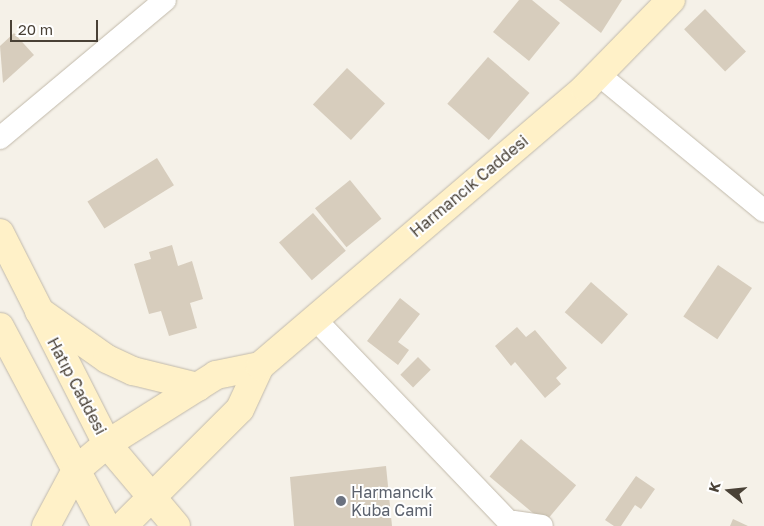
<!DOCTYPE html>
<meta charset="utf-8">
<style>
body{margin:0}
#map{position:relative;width:764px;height:526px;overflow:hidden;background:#f5f1e8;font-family:"Golos Text",sans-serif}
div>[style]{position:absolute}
.building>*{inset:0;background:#d7cdbd;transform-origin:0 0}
.roads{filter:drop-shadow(0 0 1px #c1b9aa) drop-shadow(0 0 1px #c1b9aa)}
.street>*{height:22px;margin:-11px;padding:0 11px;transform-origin:11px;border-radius:11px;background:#fff}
.secondary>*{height:28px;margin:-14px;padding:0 14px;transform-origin:14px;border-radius:14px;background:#fff1c8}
.dots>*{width:14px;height:14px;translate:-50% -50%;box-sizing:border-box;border:2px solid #fff;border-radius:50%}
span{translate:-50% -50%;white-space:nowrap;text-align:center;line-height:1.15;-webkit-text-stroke:4px #fff;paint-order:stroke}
.street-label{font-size:16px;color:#494136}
.worship-label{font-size:16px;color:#5b616d}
.left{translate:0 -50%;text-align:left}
.north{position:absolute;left:704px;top:466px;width:50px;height:50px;-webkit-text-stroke:4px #fff;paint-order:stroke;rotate:286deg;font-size:14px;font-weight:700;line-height:20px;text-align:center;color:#494136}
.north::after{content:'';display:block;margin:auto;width:18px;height:22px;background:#494136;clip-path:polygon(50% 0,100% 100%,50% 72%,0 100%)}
.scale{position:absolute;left:10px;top:20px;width:88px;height:22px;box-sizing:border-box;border:2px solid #494136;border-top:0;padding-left:6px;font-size:15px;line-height:18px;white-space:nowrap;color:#494136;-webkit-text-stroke:4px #fff;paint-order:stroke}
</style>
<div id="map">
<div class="building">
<div style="clip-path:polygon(519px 0,532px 0,560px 23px,529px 61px,493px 32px)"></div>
<div style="clip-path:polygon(559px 0,622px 0,601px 33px)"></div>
<div style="left:705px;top:9px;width:59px;height:29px;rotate:46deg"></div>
<div style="clip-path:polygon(14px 33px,34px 55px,3px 83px,0 46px)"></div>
<div style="left:488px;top:57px;width:55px;height:62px;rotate:41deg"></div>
<div style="left:347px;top:68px;width:52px;height:50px;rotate:43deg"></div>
<div style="left:157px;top:158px;width:32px;height:82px;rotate:58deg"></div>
<div style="left:350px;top:180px;width:50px;height:45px;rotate:51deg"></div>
<div style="left:313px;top:213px;width:50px;height:45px;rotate:49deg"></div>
<div style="clip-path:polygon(172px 245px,178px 266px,192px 261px,203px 299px,190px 303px,197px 328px,169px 336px,161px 311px,149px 314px,134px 264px,151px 259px,149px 252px)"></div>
<div style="left:718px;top:265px;width:41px;height:62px;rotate:34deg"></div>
<div style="left:591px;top:282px;width:49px;height:40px;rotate:41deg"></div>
<div style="clip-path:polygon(400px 298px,420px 314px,398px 342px,409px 350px,398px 365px,367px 341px)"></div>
<div style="clip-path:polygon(517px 327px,526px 337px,535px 330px,567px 368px,556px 378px,561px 384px,545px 398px,515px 362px,511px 366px,495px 346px)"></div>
<div style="left:418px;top:357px;width:18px;height:25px;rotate:45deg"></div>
<div style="left:521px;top:439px;width:72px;height:49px;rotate:40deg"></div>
<div style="clip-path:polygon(386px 466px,392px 526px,294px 526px,290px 477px)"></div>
<div style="clip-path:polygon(636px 476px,655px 489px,641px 509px,635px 505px,621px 526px,614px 526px,605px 520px)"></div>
<div style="clip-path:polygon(733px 519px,748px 526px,730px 526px)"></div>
</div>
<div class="roads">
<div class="street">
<div style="left:598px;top:74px;width:215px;rotate:39.5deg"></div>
<div style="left:0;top:138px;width:215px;rotate:-39.9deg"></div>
<div style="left:314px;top:318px;width:288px;rotate:46.3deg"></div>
<div style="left:514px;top:522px;width:28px;rotate:8deg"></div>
</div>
<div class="secondary">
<div style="left:0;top:233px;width:237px;rotate:63.1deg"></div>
<div style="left:107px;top:444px;width:107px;rotate:49.9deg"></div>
<div style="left:39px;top:311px;width:83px;rotate:35.2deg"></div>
<div style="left:107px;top:359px;width:29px;rotate:25deg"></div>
<div style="left:133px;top:371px;width:67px;rotate:13.8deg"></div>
<div style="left:0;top:327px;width:225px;rotate:62deg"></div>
<div style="left:46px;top:526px;width:64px;rotate:-61.8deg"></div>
<div style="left:76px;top:470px;width:40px;rotate:-40deg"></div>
<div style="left:107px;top:444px;width:129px;rotate:-32.3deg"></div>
<div style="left:216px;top:375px;width:45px;rotate:-11.6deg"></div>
<div style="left:123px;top:526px;width:165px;rotate:-45deg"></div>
<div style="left:240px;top:409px;width:47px;rotate:-65.1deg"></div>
<div style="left:260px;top:366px;width:428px;rotate:-40.5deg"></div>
<div style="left:585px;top:88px;width:123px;rotate:-45.7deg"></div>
</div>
</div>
<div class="dots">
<div style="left:341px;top:501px;background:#6b7280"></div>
</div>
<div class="street-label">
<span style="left:469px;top:186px;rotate:-40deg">Harmancık Caddesi</span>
<span style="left:77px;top:386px;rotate:62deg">Hatıp Caddesi</span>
</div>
<div class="worship-label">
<span class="left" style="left:351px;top:501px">Harmancık<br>Kuba Cami</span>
</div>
<div class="north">K</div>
<div class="scale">20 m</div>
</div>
